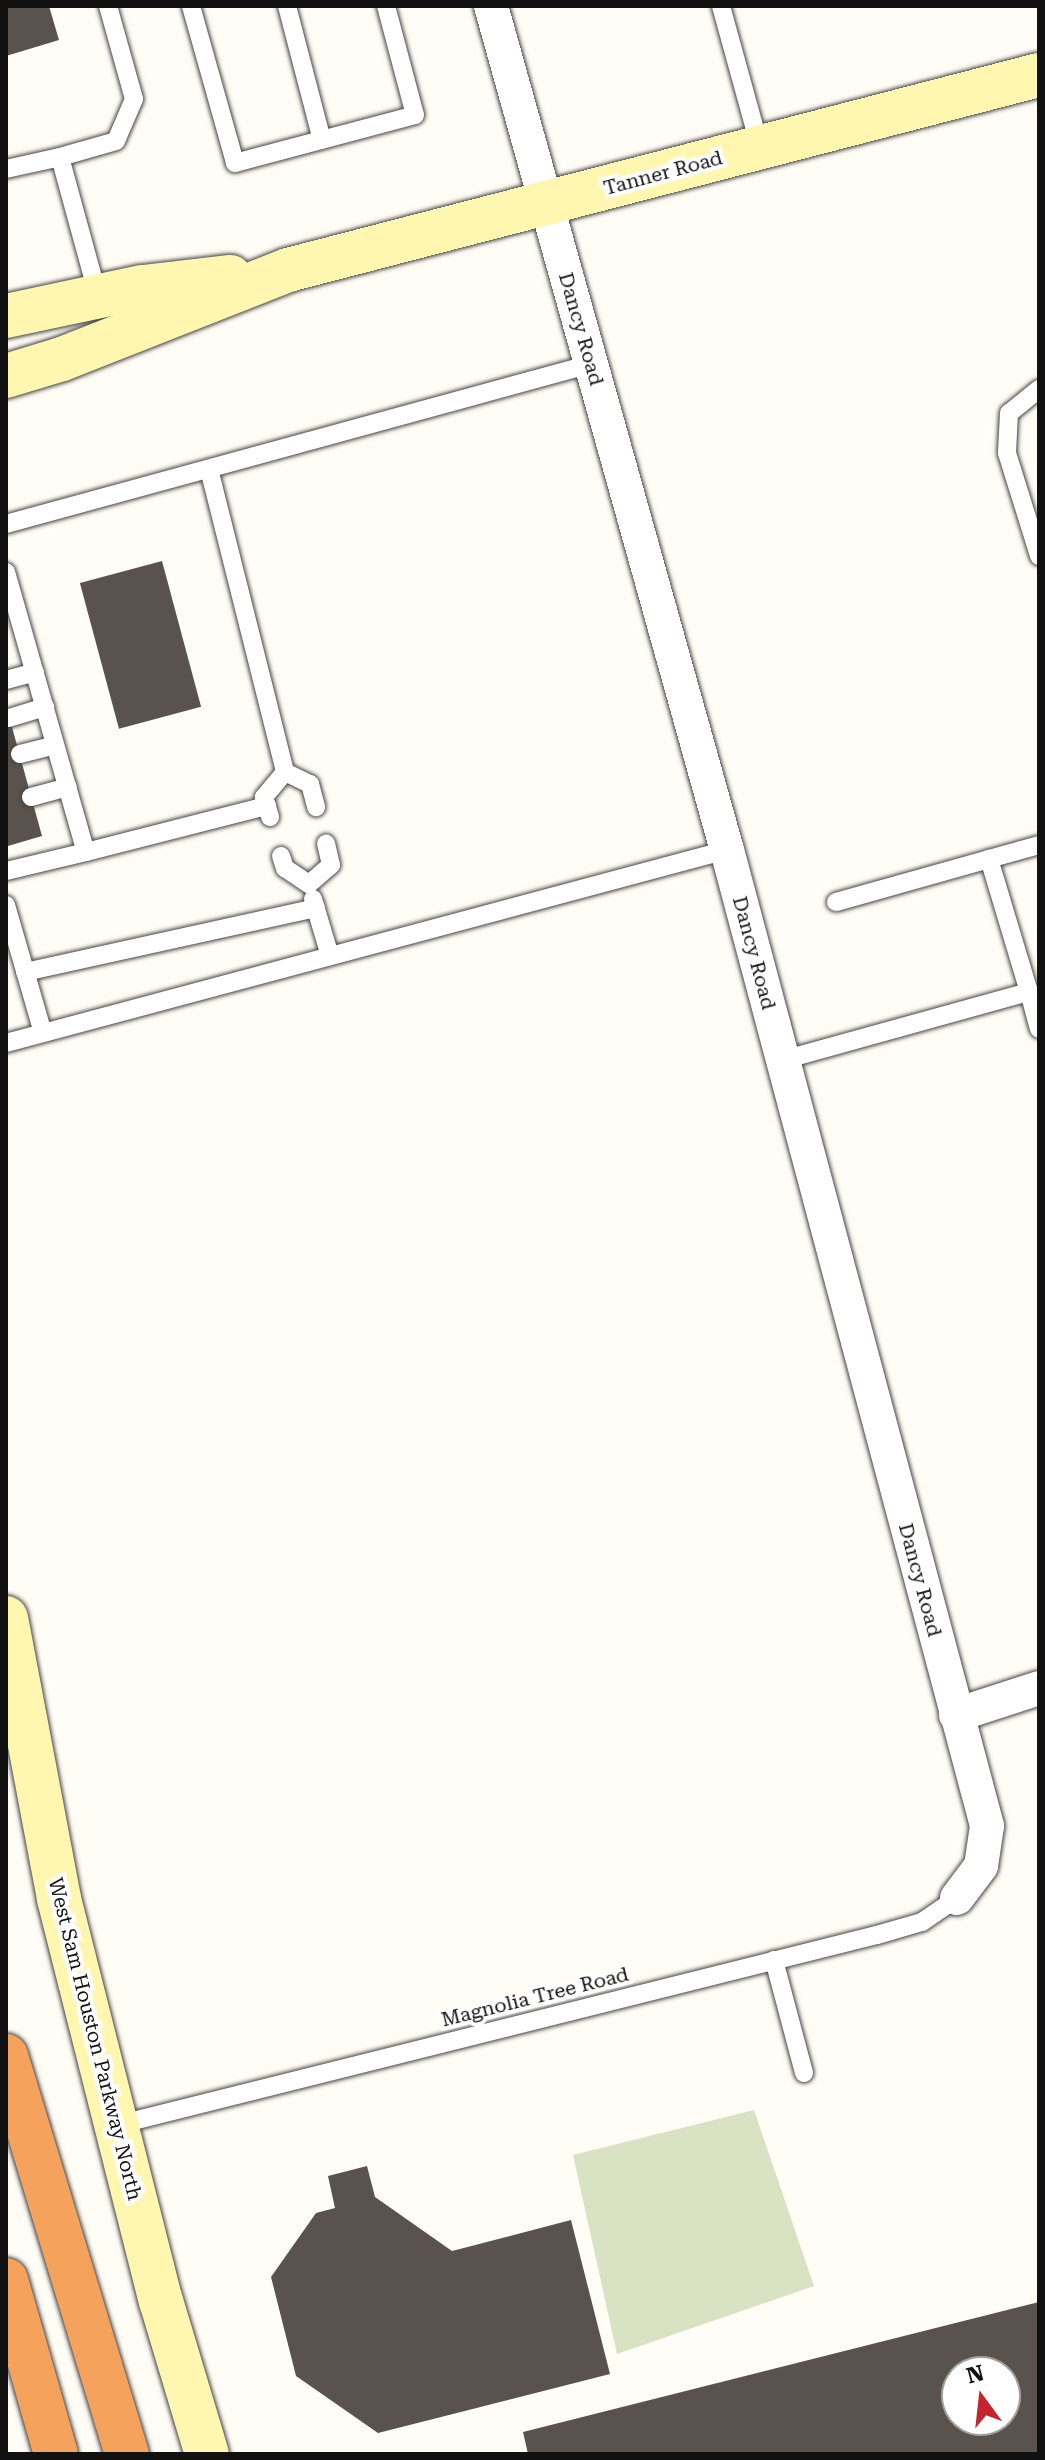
<!DOCTYPE html>
<style>
body{margin:0}
#map{position:relative;width:1045px;height:2460px;overflow:hidden;background:#fffdf5;font-family:"Roboto Serif",serif}
div>[style]{position:absolute}
.cemetery>*{inset:0;background:#d9e3c4}
.building>*{inset:0;background:#5a524d;transform-origin:0 0}
.roads{filter:drop-shadow(0 0 2px #444) drop-shadow(0 0 2px #444)}
.service>*{height:18px;margin:-9px;padding:0 9px;transform-origin:9px;border-radius:9px;background:#fff}
.minor>*{height:34px;margin:-17px;padding:0 17px;transform-origin:17px;border-radius:17px;background:#fff}
.secondary>*{height:44px;margin:-22px;padding:0 22px;transform-origin:22px;border-radius:22px;background:#fff6b0}
.motorway>*{height:44px;margin:-22px;padding:0 22px;transform-origin:22px;border-radius:22px;background:#f5a25d}
span{translate:-50% -50%;white-space:nowrap;text-align:center;line-height:1.15;-webkit-text-stroke:8px #fff;paint-order:stroke}
.street-label{font-size:20px;color:#111}
.frame{position:absolute;inset:0;border:8px solid #111;pointer-events:none}
.north{position:absolute;left:941px;top:2356px;width:80px;height:80px;box-sizing:border-box;background:#fff;border:2px solid #a0a0a0;border-radius:50%;rotate:345deg;font-size:22px;font-weight:700;line-height:32px;text-align:center;color:#111}
.north::after{content:'';display:block;margin:auto;width:28px;height:36px;background:#c4262e;clip-path:polygon(50% 0,100% 100%,50% 72%,0 100%)}
</style>
<div id="map">
<div class="cemetery">
<div style="clip-path:polygon(754px 2110px,814px 2286px,617px 2354px,573px 2155px)"></div>
</div>
<div class="building">
<div style="clip-path:polygon(6px 6px,49px 6px,59px 40px,6px 56px)"></div>
<div style="left:162px;top:561px;width:151px;height:85px;rotate:75deg"></div>
<div style="clip-path:polygon(7px 709px,42px 836px,8px 846px,6px 838px)"></div>
<div style="clip-path:polygon(367px 2166px,375px 2197px,452px 2251px,571px 2220px,610px 2374px,378px 2433px,296px 2376px,271px 2277px,316px 2213px,335px 2208px,328px 2176px)"></div>
<div style="clip-path:polygon(evenodd,1039px 2302px,1039px 2454px,528px 2454px,523px 2432px,1039px 2302px,957px 2372px,1005px 2372px,1005px 2420px,957px 2420px,957px 2372px)"></div>
</div>
<div class="roads">
<div class="service">
<div style="left:191px;top:6px;width:163px;rotate:74.3deg"></div>
<div style="left:235px;top:163px;width:186px;rotate:-14.9deg"></div>
<div style="left:415px;top:115px;width:113px;rotate:-104.9deg"></div>
<div style="left:287px;top:6px;width:138px;rotate:75.4deg"></div>
<div style="left:721px;top:6px;width:147px;rotate:74.6deg"></div>
<div style="left:6px;top:169px;width:55px;rotate:-12.5deg"></div>
<div style="left:98px;top:296px;width:144px;rotate:-105.3deg"></div>
<div style="left:60px;top:157px;width:58px;rotate:-15.9deg"></div>
<div style="left:116px;top:141px;width:46px;rotate:-66.8deg"></div>
<div style="left:134px;top:99px;width:97px;rotate:-105.6deg"></div>
<div style="left:1039px;top:389px;width:38px;rotate:141deg"></div>
<div style="left:1009px;top:413px;width:40px;rotate:92.9deg"></div>
<div style="left:1007px;top:453px;width:108px;rotate:72.7deg"></div>
<div style="left:209px;top:469px;width:312px;rotate:75.9deg"></div>
<div style="left:285px;top:772px;width:33px;rotate:130deg"></div>
<div style="left:264px;top:797px;width:21px;rotate:73deg"></div>
<div style="left:6px;top:524px;width:606px;rotate:-15.3deg"></div>
<div style="left:6px;top:572px;width:291px;rotate:74.1deg"></div>
<div style="left:86px;top:852px;width:82px;rotate:166.6deg"></div>
<div style="left:6px;top:680px;width:30px;rotate:-15deg"></div>
<div style="left:9px;top:718px;width:38px;rotate:-17deg"></div>
<div style="left:20px;top:754px;width:36px;rotate:-14deg"></div>
<div style="left:285px;top:772px;width:28px;rotate:26deg"></div>
<div style="left:310px;top:784px;width:24px;rotate:75deg"></div>
<div style="left:31px;top:797px;width:38px;rotate:-15deg"></div>
<div style="left:86px;top:852px;width:187px;rotate:-14.3deg"></div>
<div style="left:281px;top:856px;width:13px;rotate:72deg"></div>
<div style="left:285px;top:868px;width:29px;rotate:34deg"></div>
<div style="left:309px;top:884px;width:29px;rotate:-41deg"></div>
<div style="left:331px;top:865px;width:22px;rotate:-103deg"></div>
<div style="left:989px;top:859px;width:52px;rotate:-15.6deg"></div>
<div style="left:313px;top:899px;width:59px;rotate:73.4deg"></div>
<div style="left:6px;top:905px;width:133px;rotate:73.9deg"></div>
<div style="left:25px;top:972px;width:298px;rotate:-12.4deg"></div>
<div style="left:1029px;top:992px;width:38px;rotate:75deg"></div>
<div style="left:6px;top:1043px;width:746px;rotate:-14.99deg"></div>
<div style="left:783px;top:1060px;width:255px;rotate:-15.5deg"></div>
<div style="left:1029px;top:992px;width:139px;rotate:-106.7deg"></div>
<div style="left:989px;top:859px;width:159px;rotate:164.3deg"></div>
<div style="left:774px;top:1960px;width:117px;rotate:75.1deg"></div>
<div style="left:117px;top:2125px;width:783px;rotate:-14.04deg"></div>
<div style="left:877px;top:1935px;width:47px;rotate:-16.1deg"></div>
<div style="left:922px;top:1922px;width:42px;rotate:-34.4deg"></div>
</div>
<div class="minor">
<div style="left:491px;top:6px;width:876px;rotate:74.38deg"></div>
<div style="left:727px;top:850px;width:1010px;rotate:75.08deg"></div>
<div style="left:987px;top:1826px;width:40px;rotate:98.5deg"></div>
<div style="left:981px;top:1866px;width:40px;rotate:127deg"></div>
<div style="left:956px;top:1715px;width:87px;rotate:-18deg"></div>
</div>
<div class="secondary">
<div style="left:6px;top:316px;width:140px;rotate:-12deg"></div>
<div style="left:143px;top:287px;width:88px;rotate:-6.6deg"></div>
<div style="left:6px;top:376px;width:59px;rotate:-16.9deg"></div>
<div style="left:62px;top:359px;width:243px;rotate:-21.5deg"></div>
<div style="left:288px;top:270px;width:776px;rotate:-14.56deg"></div>
<div style="left:6px;top:1618px;width:286px;rotate:79.3deg"></div>
<div style="left:59px;top:1899px;width:415px;rotate:75.8deg"></div>
<div style="left:161px;top:2301px;width:160px;rotate:73.3deg"></div>
</div>
<div class="motorway">
<div style="left:6px;top:2056px;width:416px;rotate:73.1deg"></div>
<div style="left:6px;top:2280px;width:181px;rotate:74deg"></div>
</div>
</div>
<div class="street-label">
<span style="left:663px;top:173px;rotate:-15deg">Tanner Road</span>
<span style="left:581px;top:329px;rotate:74deg">Dancy Road</span>
<span style="left:754px;top:953px;rotate:75deg">Dancy Road</span>
<span style="left:920px;top:1580px;rotate:75deg">Dancy Road</span>
<span style="left:535px;top:1997px;rotate:-14deg">Magnolia Tree Road</span>
<span style="left:95px;top:2039px;rotate:76deg">West Sam Houston Parkway North</span>
</div>
<div class="frame"></div>
<div class="north">N</div>
</div>
